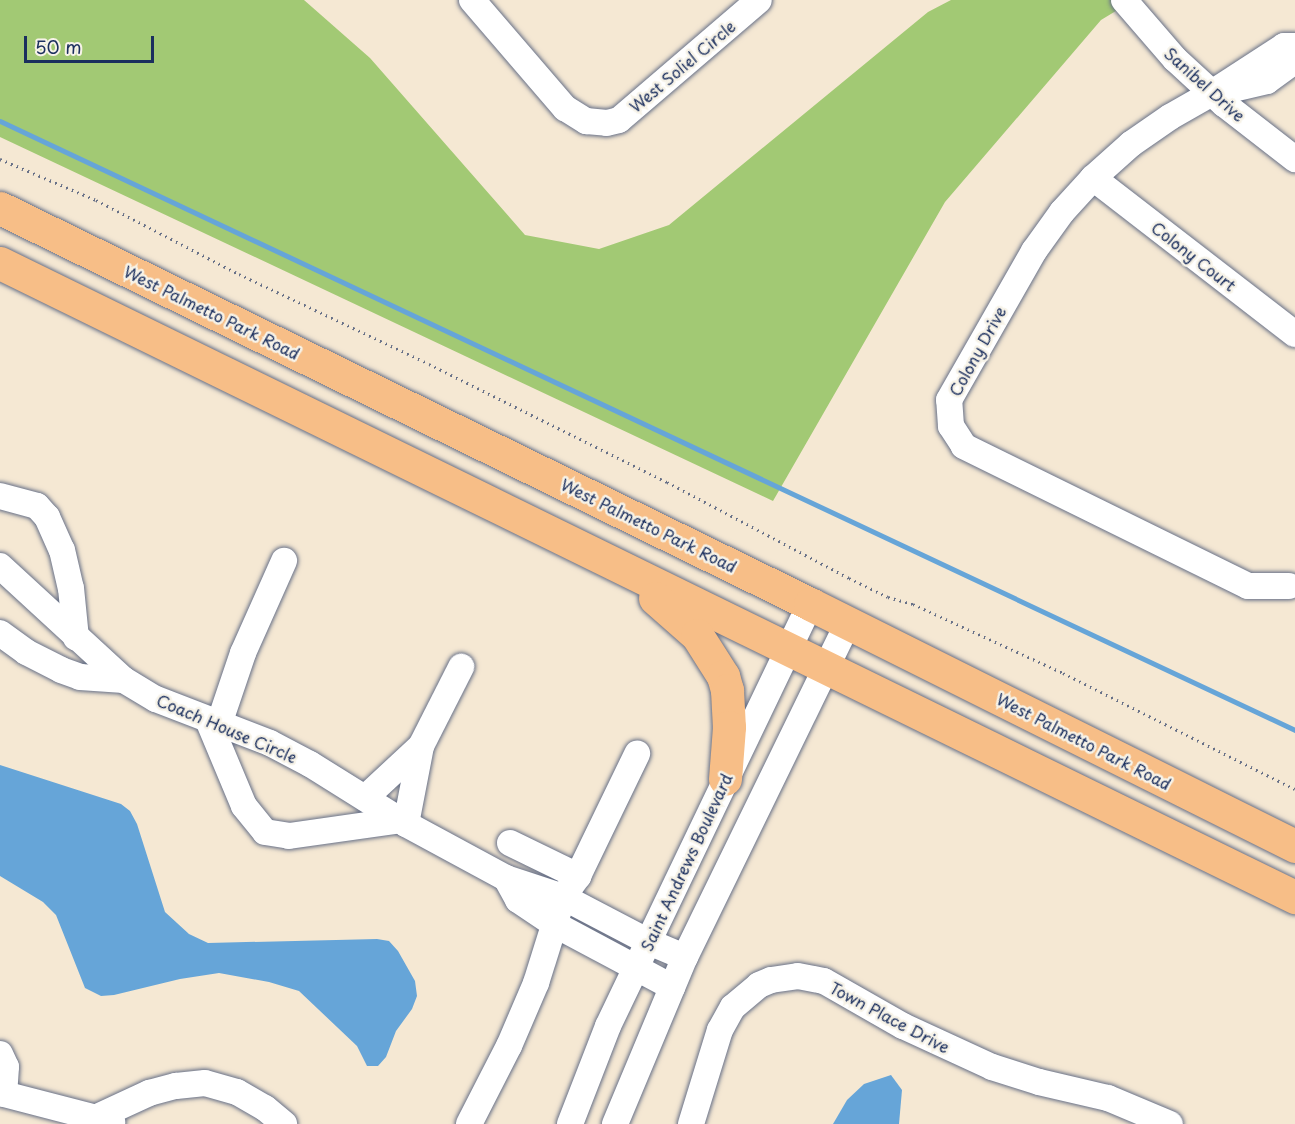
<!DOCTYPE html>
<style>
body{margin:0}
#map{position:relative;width:1295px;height:1124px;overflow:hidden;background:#f5e8d3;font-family:"Playpen Sans",sans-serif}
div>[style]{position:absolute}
.green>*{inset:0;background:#a2c974}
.water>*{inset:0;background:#66a5d8}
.stream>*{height:5px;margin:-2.5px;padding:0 2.5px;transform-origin:2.5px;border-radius:2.5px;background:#66a5d8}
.path>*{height:3px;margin-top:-1.5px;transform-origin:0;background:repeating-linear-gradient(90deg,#677087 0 1.5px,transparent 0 6px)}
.roads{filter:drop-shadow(0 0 2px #677087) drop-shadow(0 0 2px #677087)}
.minor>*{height:26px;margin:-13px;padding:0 13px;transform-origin:13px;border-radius:13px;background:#fff}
.major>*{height:33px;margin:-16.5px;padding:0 16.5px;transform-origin:16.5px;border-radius:16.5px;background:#f7be87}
span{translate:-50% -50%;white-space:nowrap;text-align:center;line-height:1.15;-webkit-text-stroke:5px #f7f3e8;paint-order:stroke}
.street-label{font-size:16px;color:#1b2f5e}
.scale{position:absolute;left:24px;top:36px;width:130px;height:27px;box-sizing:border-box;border:3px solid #1b2f5e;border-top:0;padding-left:8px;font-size:18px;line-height:21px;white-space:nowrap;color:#1b2f5e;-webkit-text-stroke:4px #f7f3e8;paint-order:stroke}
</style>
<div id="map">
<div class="green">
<div style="clip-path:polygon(0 0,304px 0,370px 58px,525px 235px,599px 249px,669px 225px,928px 12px,951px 0,1134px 0,1101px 20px,945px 202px,773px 501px,0 137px)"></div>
</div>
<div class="water">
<div style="clip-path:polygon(0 765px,121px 804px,130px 811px,137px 824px,165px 912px,189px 934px,208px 943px,377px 939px,389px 941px,398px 951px,415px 981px,417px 996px,412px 1009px,396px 1031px,386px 1057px,378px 1066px,367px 1066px,357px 1046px,299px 991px,269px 982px,219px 973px,180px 979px,114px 995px,101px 996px,85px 988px,56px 915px,43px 902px,0 876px)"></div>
<div style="clip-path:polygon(891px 1075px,902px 1090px,899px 1124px,833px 1124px,847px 1100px,864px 1084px)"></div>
</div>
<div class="stream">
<div style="left:0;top:121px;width:1431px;rotate:25.19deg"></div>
</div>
<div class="path">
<div style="left:0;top:159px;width:104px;rotate:23.1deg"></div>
<div style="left:96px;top:200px;width:161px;rotate:27.4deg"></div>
<div style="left:239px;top:274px;width:210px;rotate:25.3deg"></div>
<div style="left:429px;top:364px;width:266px;rotate:26.4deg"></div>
<div style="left:667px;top:482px;width:206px;rotate:27.8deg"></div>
<div style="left:849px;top:578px;width:43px;rotate:26deg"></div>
<div style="left:888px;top:597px;width:26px;rotate:16deg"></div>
<div style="left:913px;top:604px;width:165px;rotate:24.7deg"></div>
<div style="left:1063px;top:673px;width:259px;rotate:26.6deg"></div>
</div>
<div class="roads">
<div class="minor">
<div style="left:472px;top:0;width:143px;rotate:49.3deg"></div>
<div style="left:565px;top:108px;width:25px;rotate:32deg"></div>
<div style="left:586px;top:121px;width:21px;rotate:5deg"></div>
<div style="left:607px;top:123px;width:12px;rotate:-14deg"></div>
<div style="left:619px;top:120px;width:184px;rotate:-40.6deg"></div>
<div style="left:1124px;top:0;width:78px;rotate:49.2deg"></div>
<div style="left:1175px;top:59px;width:67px;rotate:42.6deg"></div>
<div style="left:1224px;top:104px;width:90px;rotate:37.8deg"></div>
<div style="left:1224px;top:91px;width:44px;rotate:-13.1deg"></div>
<div style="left:1267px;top:81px;width:34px;rotate:-36deg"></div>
<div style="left:1093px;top:178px;width:255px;rotate:37.7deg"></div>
<div style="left:0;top:496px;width:38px;rotate:15deg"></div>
<div style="left:37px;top:506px;width:15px;rotate:48deg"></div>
<div style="left:47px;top:517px;width:36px;rotate:66deg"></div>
<div style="left:62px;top:550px;width:39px;rotate:77deg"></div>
<div style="left:71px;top:588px;width:50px;rotate:84.3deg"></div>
<div style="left:0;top:566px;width:168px;rotate:42.6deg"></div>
<div style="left:124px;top:680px;width:37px;rotate:31deg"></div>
<div style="left:156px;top:699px;width:122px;rotate:21.1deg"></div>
<div style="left:270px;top:743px;width:45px;rotate:27.7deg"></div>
<div style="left:310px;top:764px;width:113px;rotate:32deg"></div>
<div style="left:406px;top:824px;width:114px;rotate:28.4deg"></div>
<div style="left:506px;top:878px;width:60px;rotate:18.4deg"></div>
<div style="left:563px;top:897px;width:97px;rotate:27.6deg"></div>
<div style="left:649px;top:942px;width:39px;rotate:23deg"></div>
<div style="left:1289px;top:586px;width:41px;rotate:180deg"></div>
<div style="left:1248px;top:586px;width:317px;rotate:-153.8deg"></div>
<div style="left:964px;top:446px;width:24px;rotate:-123deg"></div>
<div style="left:951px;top:426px;width:26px;rotate:-94deg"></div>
<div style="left:949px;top:400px;width:172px;rotate:-60.3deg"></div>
<div style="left:1034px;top:251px;width:48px;rotate:-54.3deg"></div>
<div style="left:1062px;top:212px;width:46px;rotate:-47.6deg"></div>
<div style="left:1093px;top:178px;width:51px;rotate:-41.8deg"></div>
<div style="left:1131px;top:144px;width:47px;rotate:-34.7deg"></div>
<div style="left:1170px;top:117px;width:48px;rotate:-29.7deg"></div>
<div style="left:1212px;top:93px;width:86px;rotate:-33.1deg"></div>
<div style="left:1284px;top:46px;width:11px"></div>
<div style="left:0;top:633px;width:32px;rotate:36deg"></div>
<div style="left:26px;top:652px;width:39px;rotate:27deg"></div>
<div style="left:61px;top:670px;width:20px;rotate:20deg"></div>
<div style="left:80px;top:677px;width:44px;rotate:3.9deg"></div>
<div style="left:208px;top:720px;width:93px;rotate:67.3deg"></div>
<div style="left:244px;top:806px;width:33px;rotate:51deg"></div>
<div style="left:265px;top:832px;width:24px;rotate:9deg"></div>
<div style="left:289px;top:836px;width:113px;rotate:-8.1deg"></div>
<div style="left:219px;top:724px;width:75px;rotate:-71.3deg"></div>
<div style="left:243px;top:653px;width:101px;rotate:-66deg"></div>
<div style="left:365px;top:798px;width:76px;rotate:-42.9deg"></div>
<div style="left:406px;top:824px;width:79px;rotate:-79.1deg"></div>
<div style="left:421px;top:746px;width:89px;rotate:-63.1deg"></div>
<div style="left:510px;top:843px;width:76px;rotate:25.9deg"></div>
<div style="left:506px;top:878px;width:25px;rotate:61deg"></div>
<div style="left:518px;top:900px;width:43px;rotate:33.7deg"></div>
<div style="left:554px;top:924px;width:134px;rotate:28.1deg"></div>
<div style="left:0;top:1054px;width:14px;rotate:65deg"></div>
<div style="left:6px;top:1067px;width:27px;rotate:94deg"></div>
<div style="left:0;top:1093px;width:116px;rotate:14.5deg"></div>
<div style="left:95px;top:1118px;width:60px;rotate:-24.8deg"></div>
<div style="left:149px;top:1093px;width:28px;rotate:-15deg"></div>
<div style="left:176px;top:1086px;width:29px;rotate:-6deg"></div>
<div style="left:205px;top:1083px;width:33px;rotate:16deg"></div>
<div style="left:237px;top:1092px;width:32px;rotate:30deg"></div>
<div style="left:265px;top:1108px;width:25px;rotate:40deg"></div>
<div style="left:469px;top:1124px;width:88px;rotate:-62.9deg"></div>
<div style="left:509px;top:1046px;width:69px;rotate:-66.8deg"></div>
<div style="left:536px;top:983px;width:90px;rotate:-72.6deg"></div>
<div style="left:563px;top:897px;width:26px;rotate:-54deg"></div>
<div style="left:578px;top:876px;width:136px;rotate:-64.2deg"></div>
<div style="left:570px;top:1124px;width:105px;rotate:-68.8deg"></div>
<div style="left:608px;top:1026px;width:468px;rotate:-64.4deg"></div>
<div style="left:615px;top:1124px;width:181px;rotate:-67.3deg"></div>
<div style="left:685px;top:957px;width:372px;rotate:-64deg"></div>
<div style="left:691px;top:1124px;width:98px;rotate:-72.9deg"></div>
<div style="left:720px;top:1030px;width:26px;rotate:-61deg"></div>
<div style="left:733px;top:1007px;width:34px;rotate:-40deg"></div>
<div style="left:759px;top:985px;width:13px;rotate:-23deg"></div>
<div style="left:771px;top:980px;width:27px;rotate:-8deg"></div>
<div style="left:798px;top:976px;width:26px;rotate:11deg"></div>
<div style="left:824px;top:981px;width:91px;rotate:29.7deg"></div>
<div style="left:903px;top:1026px;width:98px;rotate:24.7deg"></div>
<div style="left:992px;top:1067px;width:49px;rotate:17.7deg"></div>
<div style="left:1039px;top:1082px;width:71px;rotate:13.1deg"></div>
<div style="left:1108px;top:1098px;width:67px;rotate:22.8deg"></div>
</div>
<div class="major">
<div style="left:0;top:208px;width:902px;rotate:26.05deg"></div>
<div style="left:810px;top:604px;width:542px;rotate:26.52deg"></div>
<div style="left:0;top:263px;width:1442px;rotate:26.09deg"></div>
<div style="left:655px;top:598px;width:56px;rotate:41.4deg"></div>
<div style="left:697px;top:635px;width:49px;rotate:57.6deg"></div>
<div style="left:723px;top:676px;width:15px;rotate:74deg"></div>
<div style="left:727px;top:690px;width:37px;rotate:87deg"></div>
<div style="left:729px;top:727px;width:52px;rotate:94.4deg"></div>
</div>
</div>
<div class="street-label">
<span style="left:682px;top:66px;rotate:-40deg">West Soliel Circle</span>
<span style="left:1205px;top:84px;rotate:42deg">Sanibel Drive</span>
<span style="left:1194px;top:256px;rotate:38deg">Colony Court</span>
<span style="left:212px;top:312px;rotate:26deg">West Palmetto Park Road</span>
<span style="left:977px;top:351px;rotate:-61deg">Colony Drive</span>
<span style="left:649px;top:525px;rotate:26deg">West Palmetto Park Road</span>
<span style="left:227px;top:728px;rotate:23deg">Coach House Circle</span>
<span style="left:1084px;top:741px;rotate:27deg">West Palmetto Park Road</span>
<span style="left:686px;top:862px;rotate:-65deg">Saint Andrews Boulevard</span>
<span style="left:890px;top:1017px;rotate:28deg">Town Place Drive</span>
</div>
<div class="scale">50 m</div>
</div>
